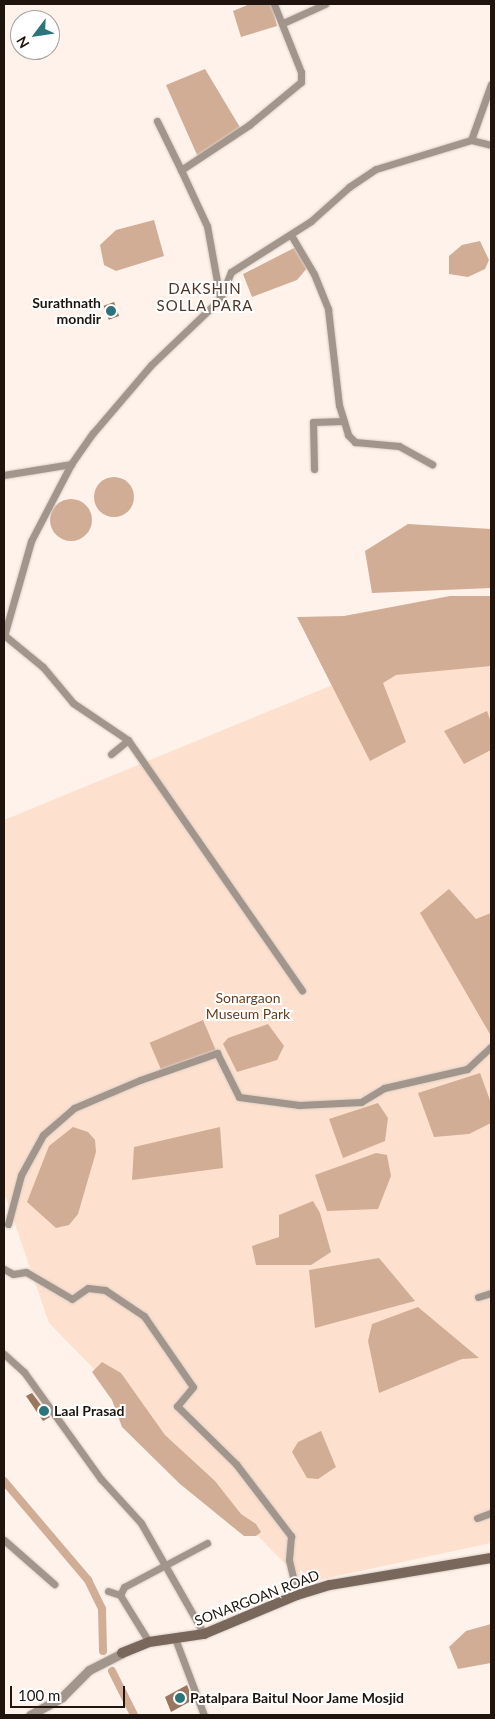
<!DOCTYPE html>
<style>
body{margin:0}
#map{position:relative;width:495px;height:1719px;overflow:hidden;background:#fef2ea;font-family:Lato,sans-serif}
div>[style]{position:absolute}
.green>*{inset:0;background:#fde0cd}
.water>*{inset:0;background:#d2ad96;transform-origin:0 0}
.round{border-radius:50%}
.canal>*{height:8px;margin:-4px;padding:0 4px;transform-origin:4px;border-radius:4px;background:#d2ad96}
.building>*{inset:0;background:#997660;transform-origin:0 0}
.roads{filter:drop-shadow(0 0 1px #dacfc7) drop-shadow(0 0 1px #dacfc7)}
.minor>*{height:7px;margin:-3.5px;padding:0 3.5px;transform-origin:3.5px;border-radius:3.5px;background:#a2958c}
.tertiary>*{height:9px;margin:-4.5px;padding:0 4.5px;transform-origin:4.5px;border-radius:4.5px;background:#a2958c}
.secondary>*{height:10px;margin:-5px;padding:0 5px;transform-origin:5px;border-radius:5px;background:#7a675c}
.dots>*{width:14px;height:14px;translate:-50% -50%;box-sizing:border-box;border:2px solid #fff;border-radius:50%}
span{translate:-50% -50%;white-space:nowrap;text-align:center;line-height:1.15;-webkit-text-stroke:4px #fff;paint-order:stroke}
.poi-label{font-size:14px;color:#1f150e;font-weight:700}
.right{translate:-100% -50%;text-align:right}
.left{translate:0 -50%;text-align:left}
.park-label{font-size:14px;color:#6e3d19}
.street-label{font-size:14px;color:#1f150e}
.neighbourhood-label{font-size:15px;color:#503727;letter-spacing:1px}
.frame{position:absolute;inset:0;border:5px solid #1f150e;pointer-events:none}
.north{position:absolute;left:10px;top:10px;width:50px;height:50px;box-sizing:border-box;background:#fff;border:1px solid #a5a19f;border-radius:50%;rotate:239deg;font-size:14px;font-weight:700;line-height:20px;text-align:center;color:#1f150e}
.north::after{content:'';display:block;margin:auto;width:18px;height:22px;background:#2b747b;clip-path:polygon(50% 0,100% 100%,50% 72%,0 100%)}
.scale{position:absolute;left:10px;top:1686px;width:115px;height:22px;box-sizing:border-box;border:2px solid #1f150e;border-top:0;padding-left:6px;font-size:15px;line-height:18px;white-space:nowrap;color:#1f150e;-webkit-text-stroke:4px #fff;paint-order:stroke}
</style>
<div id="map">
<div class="green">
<div style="clip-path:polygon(491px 620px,491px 1543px,304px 1583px,49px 1323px,4px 1192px,4px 820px)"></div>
</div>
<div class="water">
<div style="clip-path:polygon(250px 4px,272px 4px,277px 26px,241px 37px,233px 11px)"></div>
<div style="clip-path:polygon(205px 69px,241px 129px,198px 157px,166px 85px)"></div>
<div style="clip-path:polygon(154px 220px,164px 256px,116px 271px,104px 265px,100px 245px,116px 230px)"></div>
<div style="clip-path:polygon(480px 241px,489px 260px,485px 269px,468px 277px,449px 274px,449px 256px,462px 245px)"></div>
<div style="clip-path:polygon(296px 247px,308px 267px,297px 280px,252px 297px,243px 274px)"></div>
<div class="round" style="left:94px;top:477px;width:40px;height:40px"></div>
<div class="round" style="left:50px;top:499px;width:42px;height:42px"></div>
<div style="clip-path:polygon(408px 524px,491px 529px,491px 588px,372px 593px,365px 551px)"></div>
<div style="clip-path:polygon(450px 596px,491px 596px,491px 666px,396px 675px,383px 683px,406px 742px,370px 761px,297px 617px,344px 616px)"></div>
<div style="clip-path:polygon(487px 711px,491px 722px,491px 750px,464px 764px,444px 731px)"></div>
<div style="clip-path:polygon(449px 889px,476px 919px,491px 913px,491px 1036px,420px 913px)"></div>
<div style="left:203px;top:1020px;width:34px;height:58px;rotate:67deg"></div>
<div style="clip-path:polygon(268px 1024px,284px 1046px,277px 1060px,237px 1072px,223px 1044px,228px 1038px)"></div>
<div style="clip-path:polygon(480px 1073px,491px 1103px,491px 1123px,469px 1134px,434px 1137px,418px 1093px)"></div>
<div style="clip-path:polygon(378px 1103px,388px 1118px,385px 1141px,343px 1158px,329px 1119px)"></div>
<div style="clip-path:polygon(73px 1127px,88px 1132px,95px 1140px,96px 1152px,78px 1214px,69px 1225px,56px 1228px,27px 1202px,49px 1146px)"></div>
<div style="clip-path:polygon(220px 1127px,223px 1168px,132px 1180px,134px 1147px)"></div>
<div style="clip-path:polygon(376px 1153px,387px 1155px,391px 1176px,378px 1209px,327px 1211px,315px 1175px)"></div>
<div style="clip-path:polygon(313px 1201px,320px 1213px,331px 1252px,311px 1265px,256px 1265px,252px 1246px,279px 1237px,279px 1215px)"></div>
<div style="clip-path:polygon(379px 1258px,415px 1301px,315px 1328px,309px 1270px)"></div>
<div style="clip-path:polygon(418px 1307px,479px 1358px,462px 1359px,379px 1393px,368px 1341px,372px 1324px)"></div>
<div style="clip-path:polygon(102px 1362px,121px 1373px,165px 1435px,215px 1481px,241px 1514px,256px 1524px,261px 1532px,256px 1536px,244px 1536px,180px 1484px,122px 1427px,112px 1400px,92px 1372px)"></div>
<div style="clip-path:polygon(321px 1431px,336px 1467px,318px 1479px,307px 1478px,292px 1452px,298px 1442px)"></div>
<div style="clip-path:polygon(491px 1624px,491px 1663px,458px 1669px,449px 1647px,466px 1631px)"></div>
</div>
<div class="canal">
<div style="left:4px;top:1481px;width:130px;rotate:49.7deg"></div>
<div style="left:88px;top:1580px;width:32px;rotate:64deg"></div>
<div style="left:102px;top:1609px;width:42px;rotate:88.6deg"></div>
<div style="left:112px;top:1671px;width:49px;rotate:63.4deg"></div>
</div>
<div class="building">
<div style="left:114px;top:302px;width:15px;height:11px;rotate:70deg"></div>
<div style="clip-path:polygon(32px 1393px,50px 1417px,43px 1421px,26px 1396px)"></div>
<div style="clip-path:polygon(187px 1685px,193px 1700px,171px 1712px,165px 1697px)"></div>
</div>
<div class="roads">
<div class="minor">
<div style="left:283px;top:23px;width:46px;rotate:-24.3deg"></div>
<div style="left:157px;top:121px;width:55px;rotate:63.9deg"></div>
<div style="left:471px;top:140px;width:21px;rotate:14deg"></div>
<div style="left:291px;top:235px;width:45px;rotate:59.5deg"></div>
<div style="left:314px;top:274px;width:38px;rotate:68deg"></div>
<div style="left:328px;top:309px;width:97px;rotate:83.5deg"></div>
<div style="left:339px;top:405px;width:31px;rotate:73deg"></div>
<div style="left:348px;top:435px;width:10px;rotate:45deg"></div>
<div style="left:355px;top:442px;width:44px;rotate:5.2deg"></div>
<div style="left:399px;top:446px;width:38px;rotate:29deg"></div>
<div style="left:220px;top:298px;width:73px;rotate:-100.2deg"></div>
<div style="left:207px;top:226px;width:62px;rotate:-114.9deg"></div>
<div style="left:181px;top:170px;width:82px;rotate:-33.5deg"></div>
<div style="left:249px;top:125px;width:67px;rotate:-39.6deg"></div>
<div style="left:301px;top:82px;width:10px;rotate:-90deg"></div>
<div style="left:301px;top:72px;width:73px;rotate:-111.7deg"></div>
<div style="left:314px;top:469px;width:47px;rotate:-91.2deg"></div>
<div style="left:313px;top:422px;width:30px;rotate:-2deg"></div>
<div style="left:4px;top:475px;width:68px;rotate:-9.3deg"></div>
<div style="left:4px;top:635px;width:50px;rotate:39.4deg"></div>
<div style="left:43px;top:667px;width:47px;rotate:50.2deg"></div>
<div style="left:73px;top:703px;width:66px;rotate:33.9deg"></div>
<div style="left:128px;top:740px;width:305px;rotate:55.2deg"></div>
<div style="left:4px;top:636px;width:99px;rotate:-74.1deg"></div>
<div style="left:31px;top:541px;width:87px;rotate:-62.5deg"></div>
<div style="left:71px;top:464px;width:38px;rotate:-55deg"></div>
<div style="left:93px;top:433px;width:89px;rotate:-49.5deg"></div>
<div style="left:151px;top:365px;width:95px;rotate:-43.7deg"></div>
<div style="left:220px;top:299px;width:29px;rotate:-68deg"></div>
<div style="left:231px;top:272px;width:95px;rotate:-32.5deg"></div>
<div style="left:311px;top:221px;width:51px;rotate:-41.8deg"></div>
<div style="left:349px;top:187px;width:32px;rotate:-34deg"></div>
<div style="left:376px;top:169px;width:99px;rotate:-17deg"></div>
<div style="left:471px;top:140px;width:59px;rotate:-70.3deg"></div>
<div style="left:111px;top:754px;width:22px;rotate:-39deg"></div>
<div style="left:8px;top:1224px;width:51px;rotate:-75.1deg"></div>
<div style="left:21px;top:1175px;width:46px;rotate:-61.2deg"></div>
<div style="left:43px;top:1135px;width:41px;rotate:-41.1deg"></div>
<div style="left:74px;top:1108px;width:72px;rotate:-23deg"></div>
<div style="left:140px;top:1080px;width:82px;rotate:-19.3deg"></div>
<div style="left:217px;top:1053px;width:49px;rotate:63.4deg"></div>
<div style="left:239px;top:1097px;width:61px;rotate:7.6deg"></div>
<div style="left:299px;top:1105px;width:62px;rotate:-2.8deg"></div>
<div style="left:361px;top:1102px;width:27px;rotate:-31deg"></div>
<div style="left:384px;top:1088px;width:85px;rotate:-12.9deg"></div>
<div style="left:467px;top:1069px;width:33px;rotate:-43deg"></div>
<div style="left:4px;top:1269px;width:10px;rotate:29deg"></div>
<div style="left:13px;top:1274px;width:13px;rotate:-9deg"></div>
<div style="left:26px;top:1272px;width:53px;rotate:30.4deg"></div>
<div style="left:72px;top:1299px;width:19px;rotate:-35deg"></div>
<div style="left:88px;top:1288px;width:17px;rotate:7deg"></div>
<div style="left:105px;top:1290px;width:47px;rotate:33.7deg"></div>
<div style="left:144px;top:1316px;width:86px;rotate:55.4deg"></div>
<div style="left:193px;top:1387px;width:25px;rotate:130deg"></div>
<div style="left:177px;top:1406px;width:83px;rotate:44.5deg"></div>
<div style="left:236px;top:1464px;width:91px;rotate:52.6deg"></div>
<div style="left:291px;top:1536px;width:24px;rotate:95deg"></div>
<div style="left:289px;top:1560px;width:36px;rotate:77deg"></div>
<div style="left:478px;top:1297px;width:14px;rotate:-17deg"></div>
<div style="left:4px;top:1354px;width:27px;rotate:42deg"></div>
<div style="left:24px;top:1372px;width:132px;rotate:54.3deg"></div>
<div style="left:101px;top:1479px;width:59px;rotate:47.7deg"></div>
<div style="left:141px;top:1523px;width:128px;rotate:60.4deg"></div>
<div style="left:477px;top:1518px;width:15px;rotate:-20deg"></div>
<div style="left:4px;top:1540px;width:67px;rotate:41.3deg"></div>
<div style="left:108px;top:1591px;width:13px;rotate:18deg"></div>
<div style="left:120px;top:1595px;width:55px;rotate:58.3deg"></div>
<div style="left:120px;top:1595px;width:9px;rotate:-63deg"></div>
<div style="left:124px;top:1587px;width:94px;rotate:-27.9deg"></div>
<div style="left:176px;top:1641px;width:79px;rotate:69.3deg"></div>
</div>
<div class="tertiary">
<div style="left:30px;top:1715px;width:37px;rotate:-29deg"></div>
<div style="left:62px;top:1697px;width:38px;rotate:-45deg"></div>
<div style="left:89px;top:1670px;width:37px;rotate:-27deg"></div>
</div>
<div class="secondary">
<div style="left:122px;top:1653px;width:29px;rotate:-22deg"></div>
<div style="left:149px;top:1642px;width:56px;rotate:-8.3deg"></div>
<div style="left:204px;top:1634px;width:101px;rotate:-22.8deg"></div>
<div style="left:297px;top:1595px;width:34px;rotate:-17deg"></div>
<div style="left:330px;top:1585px;width:163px;rotate:-9.5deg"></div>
</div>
</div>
<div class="dots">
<div style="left:111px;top:311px;background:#2b747b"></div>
<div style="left:44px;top:1411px;background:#2b747b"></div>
<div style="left:180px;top:1698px;background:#2b747b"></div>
</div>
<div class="poi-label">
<span class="right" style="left:101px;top:311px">Surathnath<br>mondir</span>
<span class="left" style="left:54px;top:1411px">Laal Prasad</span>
<span class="left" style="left:190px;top:1698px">Patalpara Baitul Noor Jame Mosjid</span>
</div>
<div class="park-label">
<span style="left:248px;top:1006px">Sonargaon<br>Museum Park</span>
</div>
<div class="street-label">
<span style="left:257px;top:1598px;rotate:-21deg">SONARGOAN ROAD</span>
</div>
<div class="neighbourhood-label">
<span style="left:205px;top:297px">DAKSHIN<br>SOLLA PARA</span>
</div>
<div class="frame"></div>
<div class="north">N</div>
<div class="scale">100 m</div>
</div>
